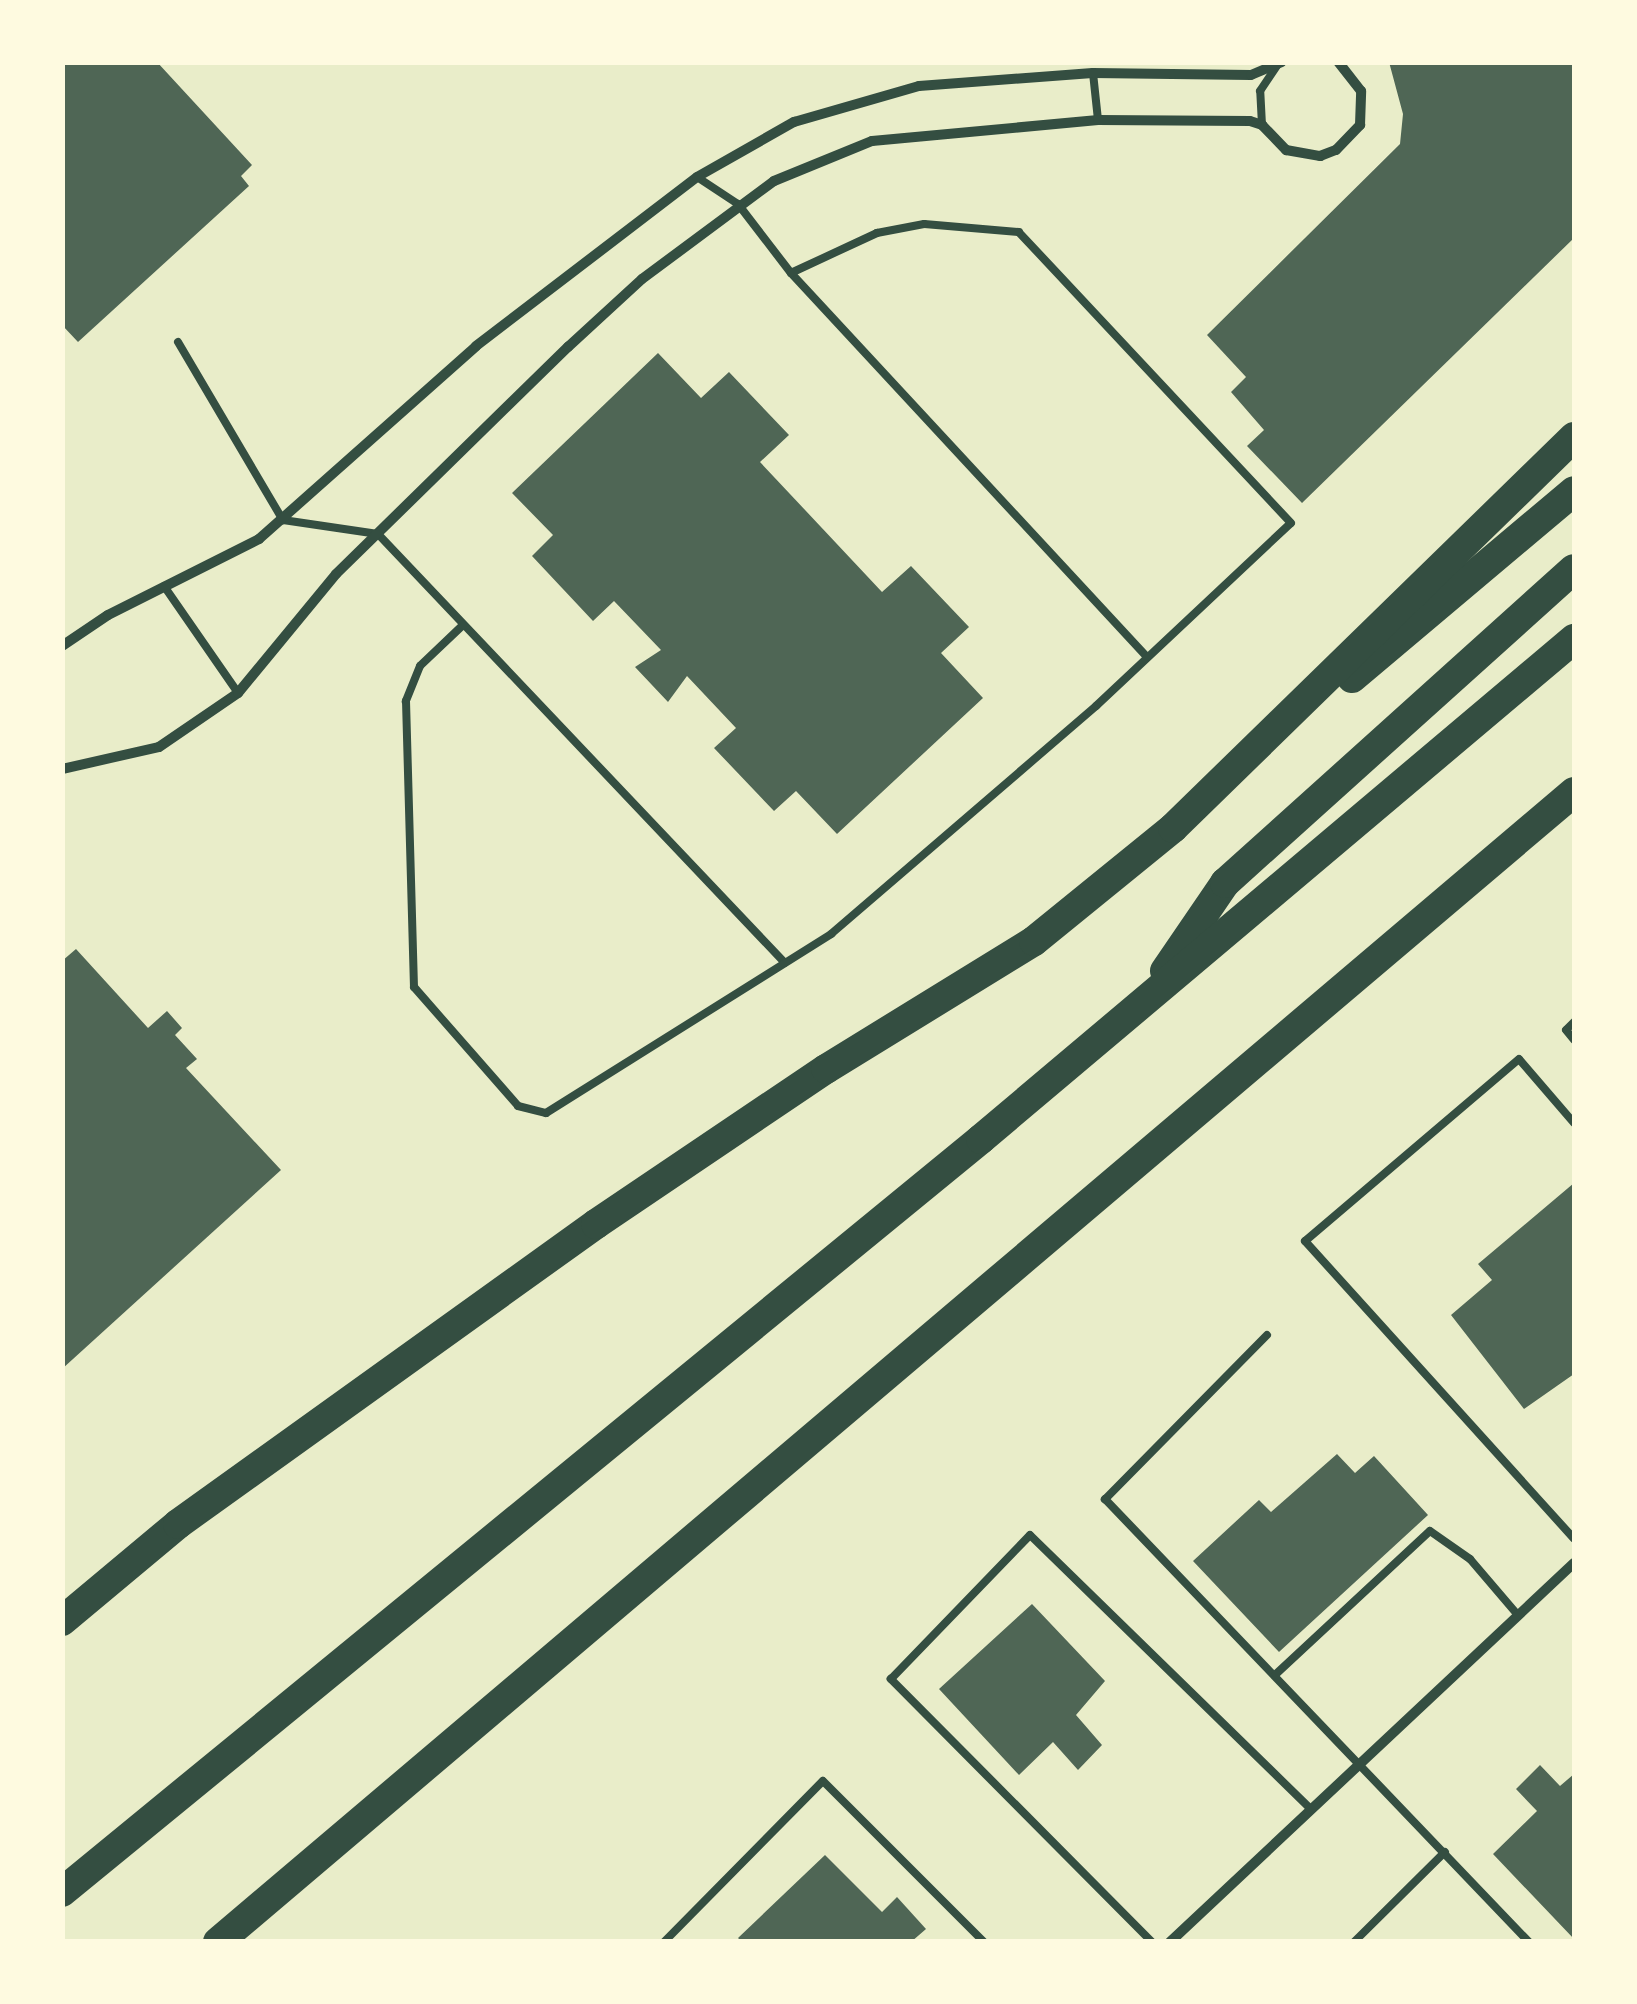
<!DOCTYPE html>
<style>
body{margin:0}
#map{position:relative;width:1637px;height:2004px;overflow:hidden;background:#e9edc9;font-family:"Work Sans",sans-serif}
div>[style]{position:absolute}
.building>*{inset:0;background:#4f6655}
.service>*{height:8px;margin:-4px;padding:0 4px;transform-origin:4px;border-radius:4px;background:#344e41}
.minor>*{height:10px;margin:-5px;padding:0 5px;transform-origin:5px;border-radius:5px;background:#344e41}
.motorway>*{height:30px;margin:-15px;padding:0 15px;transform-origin:15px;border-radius:15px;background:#344e41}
span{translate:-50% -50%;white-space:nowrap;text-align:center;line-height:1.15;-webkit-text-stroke:8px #fefae0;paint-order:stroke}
.frame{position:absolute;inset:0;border:65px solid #fefae0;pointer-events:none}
</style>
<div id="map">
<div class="building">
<div style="clip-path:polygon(62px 62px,157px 62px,252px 165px,241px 176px,249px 186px,78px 342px,62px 325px)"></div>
<div style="clip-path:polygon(1389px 62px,1574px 62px,1574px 238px,1302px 503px,1247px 446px,1264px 430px,1231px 392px,1246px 377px,1207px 335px,1400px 144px,1403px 114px)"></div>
<div style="clip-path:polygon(658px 353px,701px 398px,729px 372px,789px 435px,760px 462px,882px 592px,911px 566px,969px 627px,941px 653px,983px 698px,837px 834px,796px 791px,774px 811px,714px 748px,736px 728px,687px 676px,668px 702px,635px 667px,661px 650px,614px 601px,593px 621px,532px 556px,553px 535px,512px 493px)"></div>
<div style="clip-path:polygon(76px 949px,148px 1028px,167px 1011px,182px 1028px,175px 1035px,197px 1059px,186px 1068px,281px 1170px,62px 1369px,62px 961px)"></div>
<div style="clip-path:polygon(1574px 1183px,1574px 1374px,1524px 1409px,1451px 1315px,1492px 1280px,1478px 1264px)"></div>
<div style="clip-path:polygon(1337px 1454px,1355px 1473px,1374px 1456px,1428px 1515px,1279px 1652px,1193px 1561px,1259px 1500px,1271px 1512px)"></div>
<div style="clip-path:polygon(1032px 1604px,1105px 1681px,1076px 1715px,1102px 1745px,1078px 1770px,1053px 1742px,1019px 1775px,939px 1689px)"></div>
<div style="clip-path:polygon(1540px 1765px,1560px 1786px,1574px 1774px,1574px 1939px,1493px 1854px,1537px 1811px,1516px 1789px)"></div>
<div style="clip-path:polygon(825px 1855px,882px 1912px,897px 1897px,926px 1929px,911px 1942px,742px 1942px,738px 1938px)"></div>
</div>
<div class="service">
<div style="left:1093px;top:73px;width:47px;rotate:83.9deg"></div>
<div style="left:1262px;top:125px;width:34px;rotate:-93deg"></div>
<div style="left:1260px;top:91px;width:30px;rotate:-56deg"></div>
<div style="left:697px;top:177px;width:49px;rotate:33.4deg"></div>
<div style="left:738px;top:204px;width:87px;rotate:52.5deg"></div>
<div style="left:791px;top:273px;width:524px;rotate:47.17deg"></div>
<div style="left:178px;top:342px;width:207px;rotate:59.5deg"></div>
<div style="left:283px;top:520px;width:96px;rotate:8.4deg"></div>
<div style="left:378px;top:534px;width:591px;rotate:46.51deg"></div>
<div style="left:164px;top:586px;width:130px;rotate:55.3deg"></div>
<div style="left:463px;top:625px;width:59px;rotate:136.4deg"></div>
<div style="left:420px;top:666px;width:38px;rotate:112deg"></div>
<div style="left:406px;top:701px;width:286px;rotate:88.4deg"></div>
<div style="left:414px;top:987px;width:158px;rotate:48.8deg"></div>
<div style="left:518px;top:1106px;width:29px;rotate:14deg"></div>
<div style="left:546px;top:1113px;width:337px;rotate:-32.1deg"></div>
<div style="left:831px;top:934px;width:350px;rotate:-40.7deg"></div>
<div style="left:1096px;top:706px;width:267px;rotate:-43.2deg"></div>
<div style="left:1291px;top:523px;width:398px;rotate:-133.1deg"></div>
<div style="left:1019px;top:232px;width:95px;rotate:-175.2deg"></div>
<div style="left:924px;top:224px;width:48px;rotate:169.2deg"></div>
<div style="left:877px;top:233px;width:95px;rotate:155.1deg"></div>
<div style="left:1574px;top:1022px;width:11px;rotate:135deg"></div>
<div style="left:1566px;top:1030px;width:13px;rotate:51deg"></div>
<div style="left:1574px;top:1123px;width:84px;rotate:-130.7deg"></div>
<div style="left:1519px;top:1059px;width:281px;rotate:139.6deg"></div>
<div style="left:1305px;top:1241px;width:401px;rotate:47.9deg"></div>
<div style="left:1267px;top:1335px;width:231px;rotate:134.6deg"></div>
<div style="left:1105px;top:1499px;width:613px;rotate:46.26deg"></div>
<div style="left:1276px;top:1674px;width:210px;rotate:-42.9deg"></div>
<div style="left:1430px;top:1531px;width:49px;rotate:35deg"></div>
<div style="left:1470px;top:1559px;width:72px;rotate:49.5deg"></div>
<div style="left:664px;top:1942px;width:226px;rotate:-45.4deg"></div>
<div style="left:823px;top:1781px;width:228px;rotate:45deg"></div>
<div style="left:1152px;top:1942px;width:371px;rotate:-134.8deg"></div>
<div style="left:891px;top:1679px;width:200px;rotate:-46deg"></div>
<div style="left:1030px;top:1535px;width:391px;rotate:44.3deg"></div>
<div style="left:1354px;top:1942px;width:128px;rotate:-44.7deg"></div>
</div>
<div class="minor">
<div style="left:62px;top:646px;width:55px;rotate:-34deg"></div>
<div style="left:108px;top:615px;width:169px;rotate:-26.7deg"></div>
<div style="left:259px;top:539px;width:290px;rotate:-41.6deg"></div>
<div style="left:476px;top:346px;width:278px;rotate:-37.4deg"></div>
<div style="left:697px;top:177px;width:112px;rotate:-29.6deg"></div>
<div style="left:794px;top:122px;width:130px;rotate:-16.1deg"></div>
<div style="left:919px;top:86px;width:174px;rotate:-4.3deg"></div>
<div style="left:1093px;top:73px;width:158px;rotate:0.7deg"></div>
<div style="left:1251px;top:75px;width:33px;rotate:-23deg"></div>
<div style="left:62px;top:769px;width:99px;rotate:-12.8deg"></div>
<div style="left:159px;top:747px;width:96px;rotate:-34.4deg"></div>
<div style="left:238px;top:693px;width:154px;rotate:-50.5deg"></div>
<div style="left:336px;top:574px;width:325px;rotate:-44.4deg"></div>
<div style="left:568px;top:347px;width:100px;rotate:-42.6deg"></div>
<div style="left:642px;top:279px;width:164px;rotate:-36.6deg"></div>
<div style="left:774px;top:181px;width:106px;rotate:-22.2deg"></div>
<div style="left:872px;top:141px;width:227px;rotate:-5.3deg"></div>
<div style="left:1098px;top:120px;width:152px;rotate:0.4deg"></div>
<div style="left:1250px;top:121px;width:13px;rotate:18deg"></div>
<div style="left:1262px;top:125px;width:35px;rotate:46deg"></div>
<div style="left:1286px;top:150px;width:35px;rotate:10deg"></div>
<div style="left:1320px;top:156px;width:17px;rotate:-21deg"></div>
<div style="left:1336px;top:150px;width:35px;rotate:-46deg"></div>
<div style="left:1360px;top:125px;width:34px;rotate:-88deg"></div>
<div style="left:1361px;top:91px;width:37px;rotate:-128deg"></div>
<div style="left:1170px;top:1942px;width:554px;rotate:-43.17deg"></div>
</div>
<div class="motorway">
<div style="left:1352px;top:678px;width:290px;rotate:-40.1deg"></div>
<div style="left:1165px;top:971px;width:107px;rotate:-55.7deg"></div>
<div style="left:1225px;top:883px;width:469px;rotate:-42deg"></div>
<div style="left:62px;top:1621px;width:151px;rotate:-39.9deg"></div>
<div style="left:178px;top:1524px;width:515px;rotate:-35.67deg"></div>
<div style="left:596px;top:1224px;width:277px;rotate:-34deg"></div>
<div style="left:826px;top:1069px;width:244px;rotate:-31.6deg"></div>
<div style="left:1034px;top:941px;width:179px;rotate:-39.1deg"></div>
<div style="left:1173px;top:828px;width:560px;rotate:-44.28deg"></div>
<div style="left:62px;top:1892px;width:1188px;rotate:-39.33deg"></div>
<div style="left:981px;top:1139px;width:776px;rotate:-40.14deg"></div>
<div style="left:218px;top:1942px;width:1778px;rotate:-40.3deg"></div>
</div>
<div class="frame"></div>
</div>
